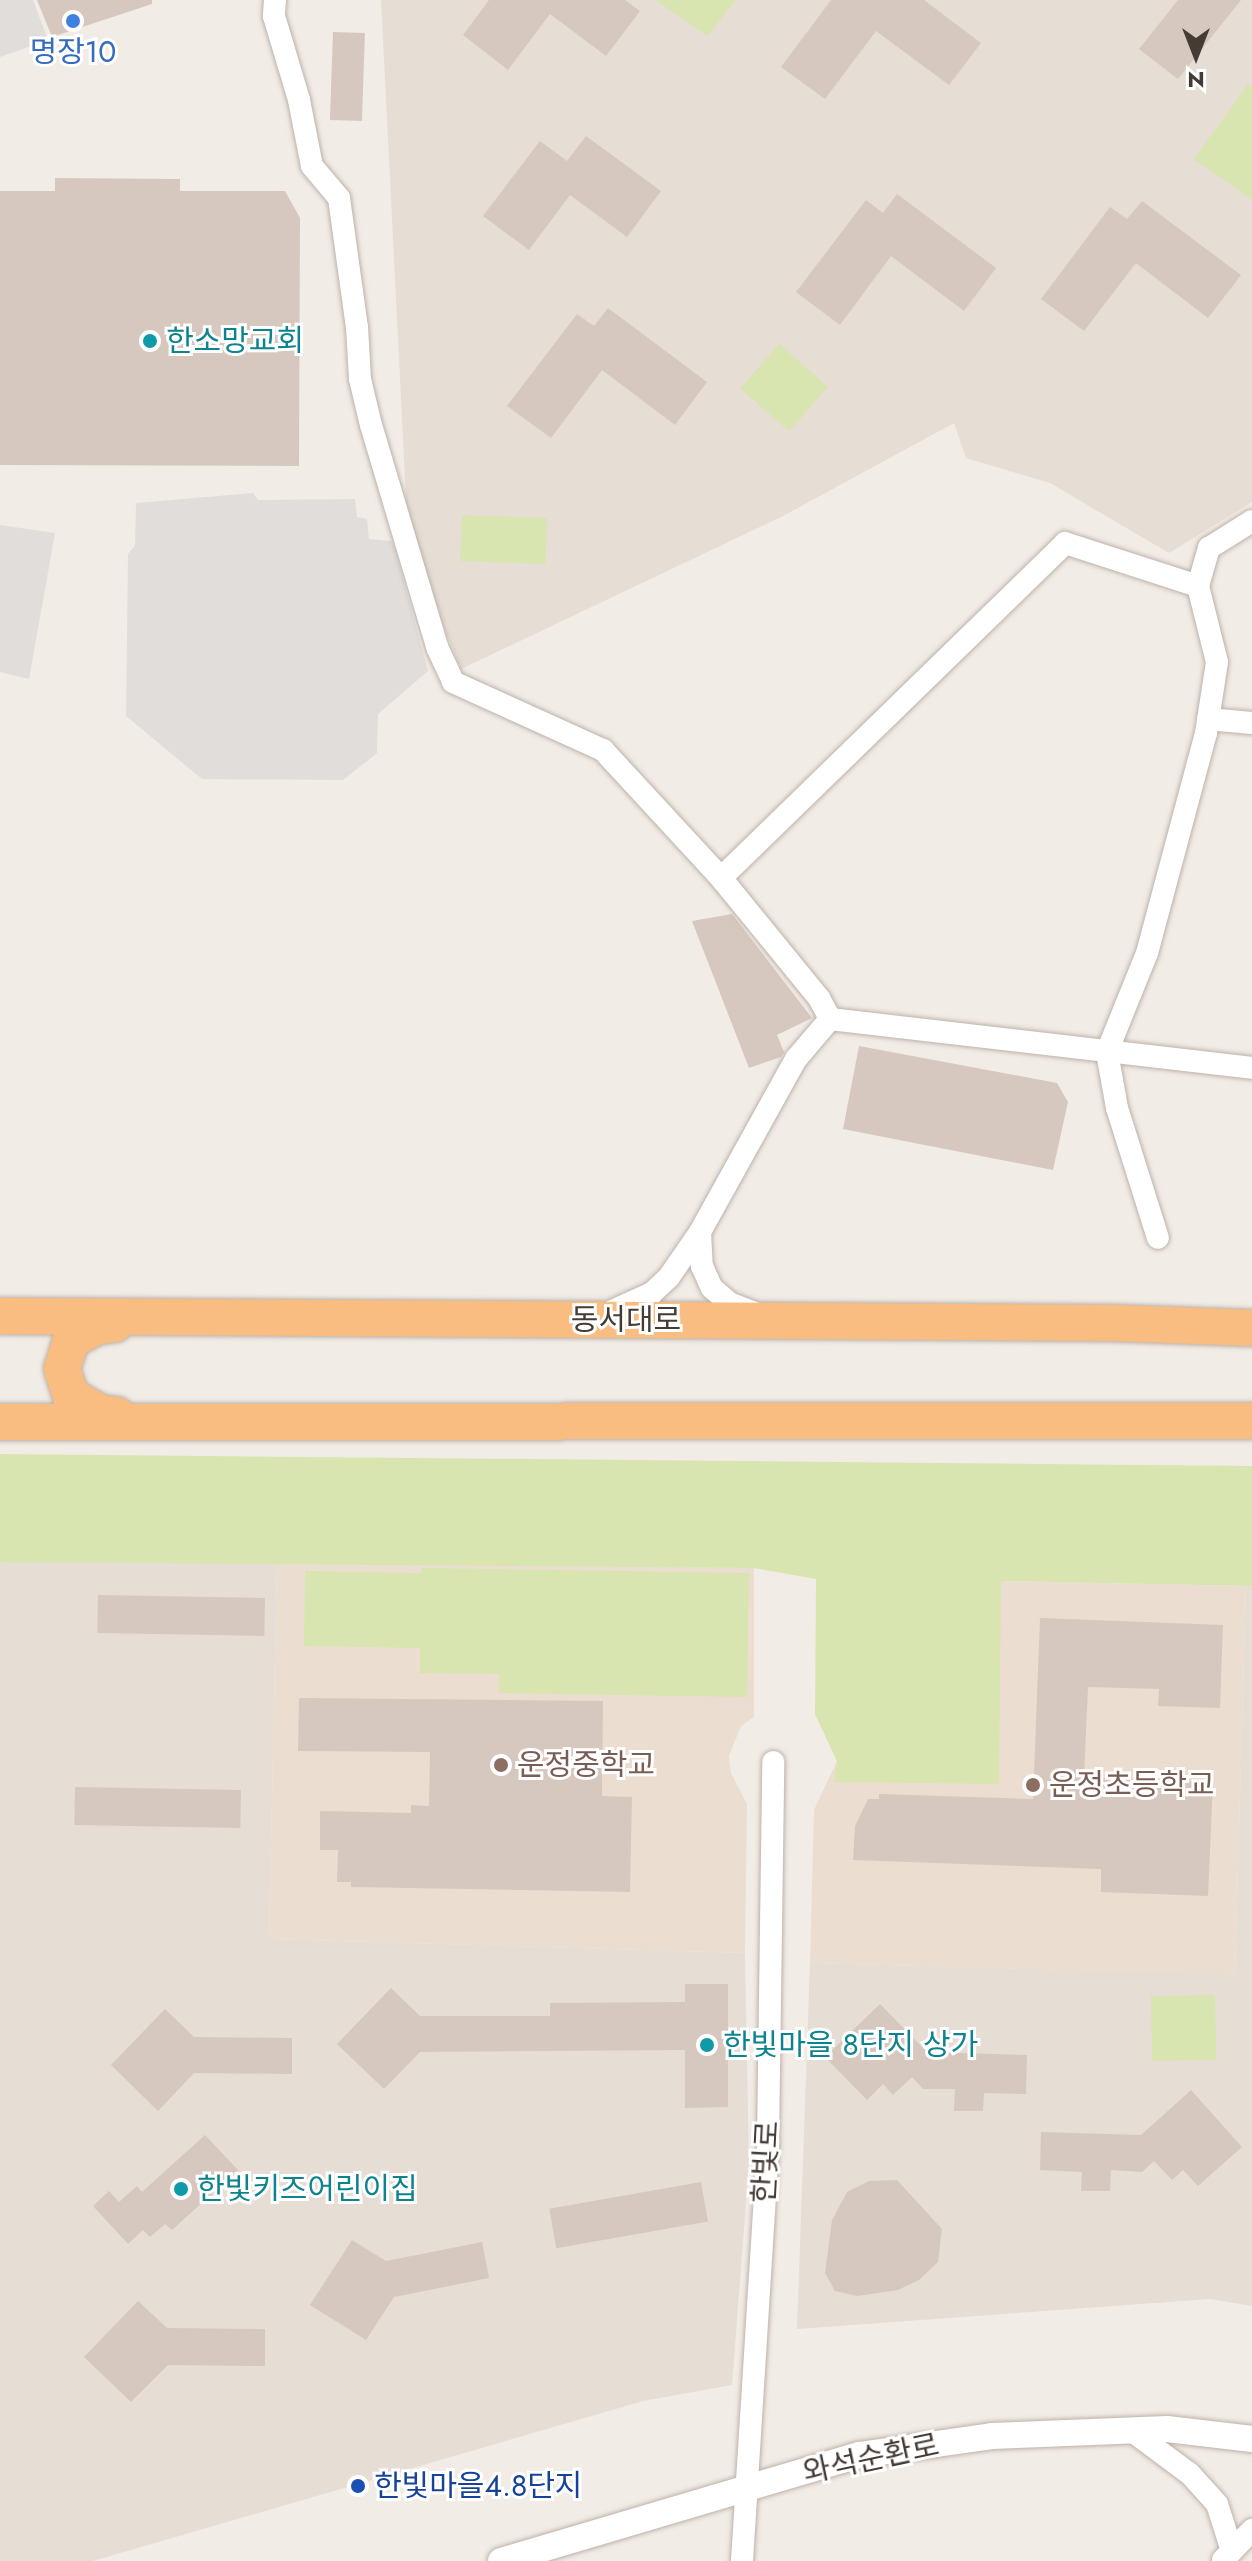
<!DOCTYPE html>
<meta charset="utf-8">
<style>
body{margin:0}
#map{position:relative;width:1252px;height:2561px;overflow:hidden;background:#f2ece6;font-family:Jost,"Noto Sans KR",sans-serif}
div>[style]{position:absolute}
.residential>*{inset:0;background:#e6ddd4}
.education>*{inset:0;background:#ebded0}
.green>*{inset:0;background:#d8e5b0;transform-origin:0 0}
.parking>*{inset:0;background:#e0dddb}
.building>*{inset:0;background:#d6c8be;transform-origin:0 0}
.roads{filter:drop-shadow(0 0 2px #bdb2a9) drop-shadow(0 0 2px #bdb2a9)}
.minor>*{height:22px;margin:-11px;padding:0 11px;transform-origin:11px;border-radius:11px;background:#fff}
.tertiary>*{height:26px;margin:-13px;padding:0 13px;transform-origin:13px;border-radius:13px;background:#fff}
.trunk>*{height:36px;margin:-18px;padding:0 18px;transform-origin:18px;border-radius:18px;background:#f9bc81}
.dots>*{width:22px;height:22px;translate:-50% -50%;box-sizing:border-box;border:4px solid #fff;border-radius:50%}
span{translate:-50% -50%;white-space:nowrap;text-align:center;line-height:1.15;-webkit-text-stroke:6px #fff;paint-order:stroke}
.shop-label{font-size:30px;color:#366cbe}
.culture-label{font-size:30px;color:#0d838f}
.left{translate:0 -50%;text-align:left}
.street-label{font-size:30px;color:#443b35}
.education-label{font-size:30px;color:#785e54}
.transit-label{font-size:30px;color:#164399}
.north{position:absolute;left:1156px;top:16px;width:80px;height:80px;-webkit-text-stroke:6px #fff;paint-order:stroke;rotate:180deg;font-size:22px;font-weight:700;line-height:32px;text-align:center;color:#443b35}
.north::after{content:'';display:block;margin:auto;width:28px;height:36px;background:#443b35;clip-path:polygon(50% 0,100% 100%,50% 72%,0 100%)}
</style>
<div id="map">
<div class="residential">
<div style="clip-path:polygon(381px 0,1252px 0,1252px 502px,1169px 553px,1050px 483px,966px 458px,954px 423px,783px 516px,461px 669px,408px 538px)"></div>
<div style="clip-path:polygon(0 1562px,277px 1562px,269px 1939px,745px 1953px,749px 2164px,732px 2385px,643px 2401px,93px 2561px,0 2561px)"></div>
<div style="clip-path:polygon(1246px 1586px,1252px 1586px,1252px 2306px,1210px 2299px,797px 2329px,810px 1963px,1235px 1974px)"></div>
</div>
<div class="education">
<div style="clip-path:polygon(277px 1562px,754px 1568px,754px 1717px,741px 1726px,729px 1756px,731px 1773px,747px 1804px,745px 1953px,269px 1939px)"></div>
<div style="clip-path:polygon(1001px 1581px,1246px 1586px,1235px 1975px,810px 1963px,814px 1810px,837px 1761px,815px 1714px)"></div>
</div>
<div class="green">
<div style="clip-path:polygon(656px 0,736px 0,707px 36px)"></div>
<div style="clip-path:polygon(1248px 84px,1252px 86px,1252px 200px,1194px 159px)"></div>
<div style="left:779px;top:344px;width:65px;height:59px;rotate:41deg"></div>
<div style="left:462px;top:515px;width:85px;height:46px;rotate:2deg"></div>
<div style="clip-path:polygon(0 1454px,1252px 1466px,1252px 1586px,1001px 1581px,999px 1784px,834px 1782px,837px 1761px,815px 1714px,816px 1579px,754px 1568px,0 1562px)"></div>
<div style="clip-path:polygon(422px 1568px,749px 1573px,747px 1697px,499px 1693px,499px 1674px,420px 1673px,420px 1648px,304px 1646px,305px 1571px,421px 1573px)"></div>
<div style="left:1215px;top:1995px;width:65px;height:64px;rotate:89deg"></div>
</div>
<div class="parking">
<div style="clip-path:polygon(0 0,33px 0,48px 40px,0 57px)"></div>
<div style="clip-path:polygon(253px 493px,258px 500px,355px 499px,357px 517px,367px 519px,369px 539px,391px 541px,395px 549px,428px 671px,378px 714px,377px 753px,343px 780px,202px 779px,126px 716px,128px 554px,135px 546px,136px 503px)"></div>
<div style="clip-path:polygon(0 525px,55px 533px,29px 679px,0 672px)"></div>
</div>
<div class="building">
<div style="clip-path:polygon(37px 0,152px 0,152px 4px,52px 37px)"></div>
<div style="clip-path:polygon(489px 0,625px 0,640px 11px,606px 56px,550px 14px,508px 70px,463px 35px)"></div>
<div style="clip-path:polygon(831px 0,924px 0,981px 43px,949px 85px,876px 31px,825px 99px,781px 67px)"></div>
<div style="clip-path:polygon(1178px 0,1241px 0,1178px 79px,1139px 49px)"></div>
<div style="left:333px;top:32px;width:32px;height:88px;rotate:2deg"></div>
<div style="clip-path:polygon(586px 136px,661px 191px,627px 237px,570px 195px,529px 250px,483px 216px,540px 141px,567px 161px)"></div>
<div style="clip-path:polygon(55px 178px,180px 179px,180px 191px,285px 191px,300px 218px,299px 466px,0 465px,0 191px,55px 191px)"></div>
<div style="clip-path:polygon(897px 194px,996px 268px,964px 311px,891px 256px,840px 325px,796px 292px,866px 200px,883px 213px)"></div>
<div style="clip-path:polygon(1142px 201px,1241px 275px,1208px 318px,1136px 263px,1084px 331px,1041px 299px,1110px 207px,1127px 219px)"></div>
<div style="clip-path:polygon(608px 308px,707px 382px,675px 425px,602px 370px,551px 438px,507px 406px,577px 314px,594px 326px)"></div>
<div style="clip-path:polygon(732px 914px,812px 1018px,777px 1035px,784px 1052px,781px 1057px,749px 1068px,692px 921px)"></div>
<div style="clip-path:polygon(859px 1046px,1057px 1083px,1068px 1102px,1053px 1170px,843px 1129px)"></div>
<div style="left:98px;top:1595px;width:167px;height:38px;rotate:1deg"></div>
<div style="clip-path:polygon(1040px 1618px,1223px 1625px,1220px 1708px,1158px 1706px,1159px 1689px,1088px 1687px,1084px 1777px,1213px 1782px,1208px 1896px,1101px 1892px,1101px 1869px,853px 1860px,855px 1826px,868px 1799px,879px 1799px,879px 1794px,1033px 1799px)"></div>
<div style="clip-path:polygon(299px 1698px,603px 1701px,602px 1796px,632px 1797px,630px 1892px,351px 1887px,351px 1882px,337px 1882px,338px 1850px,320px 1850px,320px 1811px,411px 1813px,411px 1805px,429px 1806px,430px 1752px,298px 1751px)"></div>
<div style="left:75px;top:1787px;width:166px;height:38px;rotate:1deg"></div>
<div style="clip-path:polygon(685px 1984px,728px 1984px,728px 2107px,685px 2108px,685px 2050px,420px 2052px,384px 2089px,337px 2044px,391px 1988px,420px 2016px,550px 2016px,550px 2003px,685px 2002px)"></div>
<div style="clip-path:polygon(880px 2004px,927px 2052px,1027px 2055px,1026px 2094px,984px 2093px,983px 2111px,954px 2111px,955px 2089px,923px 2089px,912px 2077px,893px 2095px,883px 2084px,867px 2100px,825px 2057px)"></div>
<div style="clip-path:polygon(165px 2009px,194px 2037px,292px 2038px,292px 2074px,194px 2073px,158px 2111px,111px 2065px)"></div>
<div style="clip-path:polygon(1191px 2090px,1242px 2147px,1198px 2186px,1183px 2170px,1172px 2180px,1154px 2161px,1142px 2172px,1111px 2170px,1110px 2191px,1081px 2191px,1082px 2172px,1040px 2170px,1041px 2132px,1141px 2135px)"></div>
<div style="clip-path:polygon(205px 2135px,238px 2170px,172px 2230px,165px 2224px,150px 2237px,143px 2230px,128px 2244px,93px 2206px,109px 2191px,119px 2202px,137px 2186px,142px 2192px)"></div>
<div style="clip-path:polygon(897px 2180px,942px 2229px,938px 2262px,919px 2280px,898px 2290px,857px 2296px,835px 2291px,825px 2273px,832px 2220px,847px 2192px,869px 2181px)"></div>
<div style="left:701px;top:2182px;width:40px;height:154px;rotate:80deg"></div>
<div style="clip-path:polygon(352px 2240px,386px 2261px,482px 2242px,489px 2278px,394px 2297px,366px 2340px,310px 2305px)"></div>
<div style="clip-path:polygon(138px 2301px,167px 2328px,265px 2329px,265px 2366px,168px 2365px,131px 2402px,84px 2357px)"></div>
</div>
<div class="roads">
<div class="minor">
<div style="left:275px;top:0;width:16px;rotate:94deg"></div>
<div style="left:274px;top:16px;width:88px;rotate:73.4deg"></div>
<div style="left:299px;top:100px;width:67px;rotate:78.9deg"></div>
<div style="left:312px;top:166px;width:42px;rotate:49.8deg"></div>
<div style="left:339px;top:198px;width:130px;rotate:82.1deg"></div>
<div style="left:357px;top:327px;width:52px;rotate:86.7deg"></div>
<div style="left:360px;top:379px;width:47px;rotate:76.6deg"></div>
<div style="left:371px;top:425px;width:232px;rotate:73.4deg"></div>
<div style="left:437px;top:647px;width:38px;rotate:65deg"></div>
<div style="left:453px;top:682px;width:165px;rotate:24.4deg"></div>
<div style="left:603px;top:750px;width:174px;rotate:47.3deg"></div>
<div style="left:721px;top:878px;width:155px;rotate:50.8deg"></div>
<div style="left:819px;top:998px;width:24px;rotate:62deg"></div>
<div style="left:1198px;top:586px;width:40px;rotate:-74deg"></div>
<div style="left:1209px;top:548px;width:51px;rotate:-32.1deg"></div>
<div style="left:1208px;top:719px;width:44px;rotate:5.2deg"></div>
<div style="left:721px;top:878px;width:480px;rotate:-44.2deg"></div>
<div style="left:1065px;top:543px;width:140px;rotate:17.9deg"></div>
<div style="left:1198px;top:586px;width:78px;rotate:76deg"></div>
<div style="left:1217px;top:662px;width:72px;rotate:98.8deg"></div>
<div style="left:1206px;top:733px;width:228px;rotate:105deg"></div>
<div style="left:1147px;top:953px;width:107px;rotate:112deg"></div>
<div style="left:1107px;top:1052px;width:57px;rotate:79.9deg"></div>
<div style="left:1117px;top:1108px;width:136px;rotate:72.5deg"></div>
<div style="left:830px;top:1019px;width:425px;rotate:6.6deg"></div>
<div style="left:700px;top:1232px;width:34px;rotate:87deg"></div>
<div style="left:702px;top:1266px;width:24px;rotate:66deg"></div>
<div style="left:712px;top:1288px;width:23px;rotate:41deg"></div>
<div style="left:729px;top:1303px;width:30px;rotate:21deg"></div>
<div style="left:610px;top:1312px;width:46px;rotate:-24.3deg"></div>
<div style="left:652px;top:1293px;width:23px;rotate:-43deg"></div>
<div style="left:669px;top:1277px;width:55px;rotate:-55.4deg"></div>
<div style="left:700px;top:1232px;width:198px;rotate:-61deg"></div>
<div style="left:796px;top:1059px;width:52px;rotate:-49.6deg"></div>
<div style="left:1132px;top:2431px;width:72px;rotate:36.6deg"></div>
<div style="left:1190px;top:2474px;width:40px;rotate:48deg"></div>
<div style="left:1217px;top:2504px;width:49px;rotate:72.3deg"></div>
<div style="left:1223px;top:2560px;width:42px;rotate:-46deg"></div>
<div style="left:742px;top:2561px;width:420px;rotate:-86.4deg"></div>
<div style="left:768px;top:2142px;width:380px;rotate:-89.2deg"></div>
</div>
<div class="tertiary">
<div style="left:501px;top:2561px;width:373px;rotate:-16.5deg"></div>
<div style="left:859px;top:2455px;width:134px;rotate:-8.1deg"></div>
<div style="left:992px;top:2436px;width:175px;rotate:-2.3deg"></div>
<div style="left:1167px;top:2429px;width:86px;rotate:6.7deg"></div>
</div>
<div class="trunk">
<div style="left:0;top:1316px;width:1113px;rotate:0.36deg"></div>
<div style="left:1113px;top:1323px;width:139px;rotate:2.1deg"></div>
<div style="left:115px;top:1324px;width:17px;rotate:173deg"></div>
<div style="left:98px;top:1326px;width:30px;rotate:153deg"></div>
<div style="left:71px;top:1340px;width:30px;rotate:107deg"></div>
<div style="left:62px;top:1369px;width:28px;rotate:72deg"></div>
<div style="left:71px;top:1396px;width:34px;rotate:30deg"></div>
<div style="left:100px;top:1413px;width:17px;rotate:7deg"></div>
<div style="left:0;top:1422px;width:1252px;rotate:-0.05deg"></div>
</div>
</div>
<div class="dots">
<div style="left:73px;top:21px;background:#3f7fe0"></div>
<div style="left:150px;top:341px;background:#0f9aa8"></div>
<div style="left:501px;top:1765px;background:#8d6e63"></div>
<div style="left:1033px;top:1785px;background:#8d6e63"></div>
<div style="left:707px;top:2045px;background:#0f9aa8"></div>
<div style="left:181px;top:2189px;background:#0f9aa8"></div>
<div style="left:358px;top:2486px;background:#1a4fb4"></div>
</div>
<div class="shop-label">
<span style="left:73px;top:52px">명장10</span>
</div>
<div class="culture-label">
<span class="left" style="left:166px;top:341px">한소망교회</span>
<span class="left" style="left:723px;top:2045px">한빛마을 8단지 상가</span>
<span class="left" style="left:197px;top:2189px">한빛키즈어린이집</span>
</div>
<div class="street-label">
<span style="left:626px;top:1320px">동서대로</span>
<span style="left:766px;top:2162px;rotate:-87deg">한빛로</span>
<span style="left:871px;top:2459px;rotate:-12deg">와석순환로</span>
</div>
<div class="education-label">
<span class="left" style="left:517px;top:1765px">운정중학교</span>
<span class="left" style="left:1049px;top:1785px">운정초등학교</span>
</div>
<div class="transit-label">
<span class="left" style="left:374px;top:2486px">한빛마을4.8단지</span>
</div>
<div class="north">N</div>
</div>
